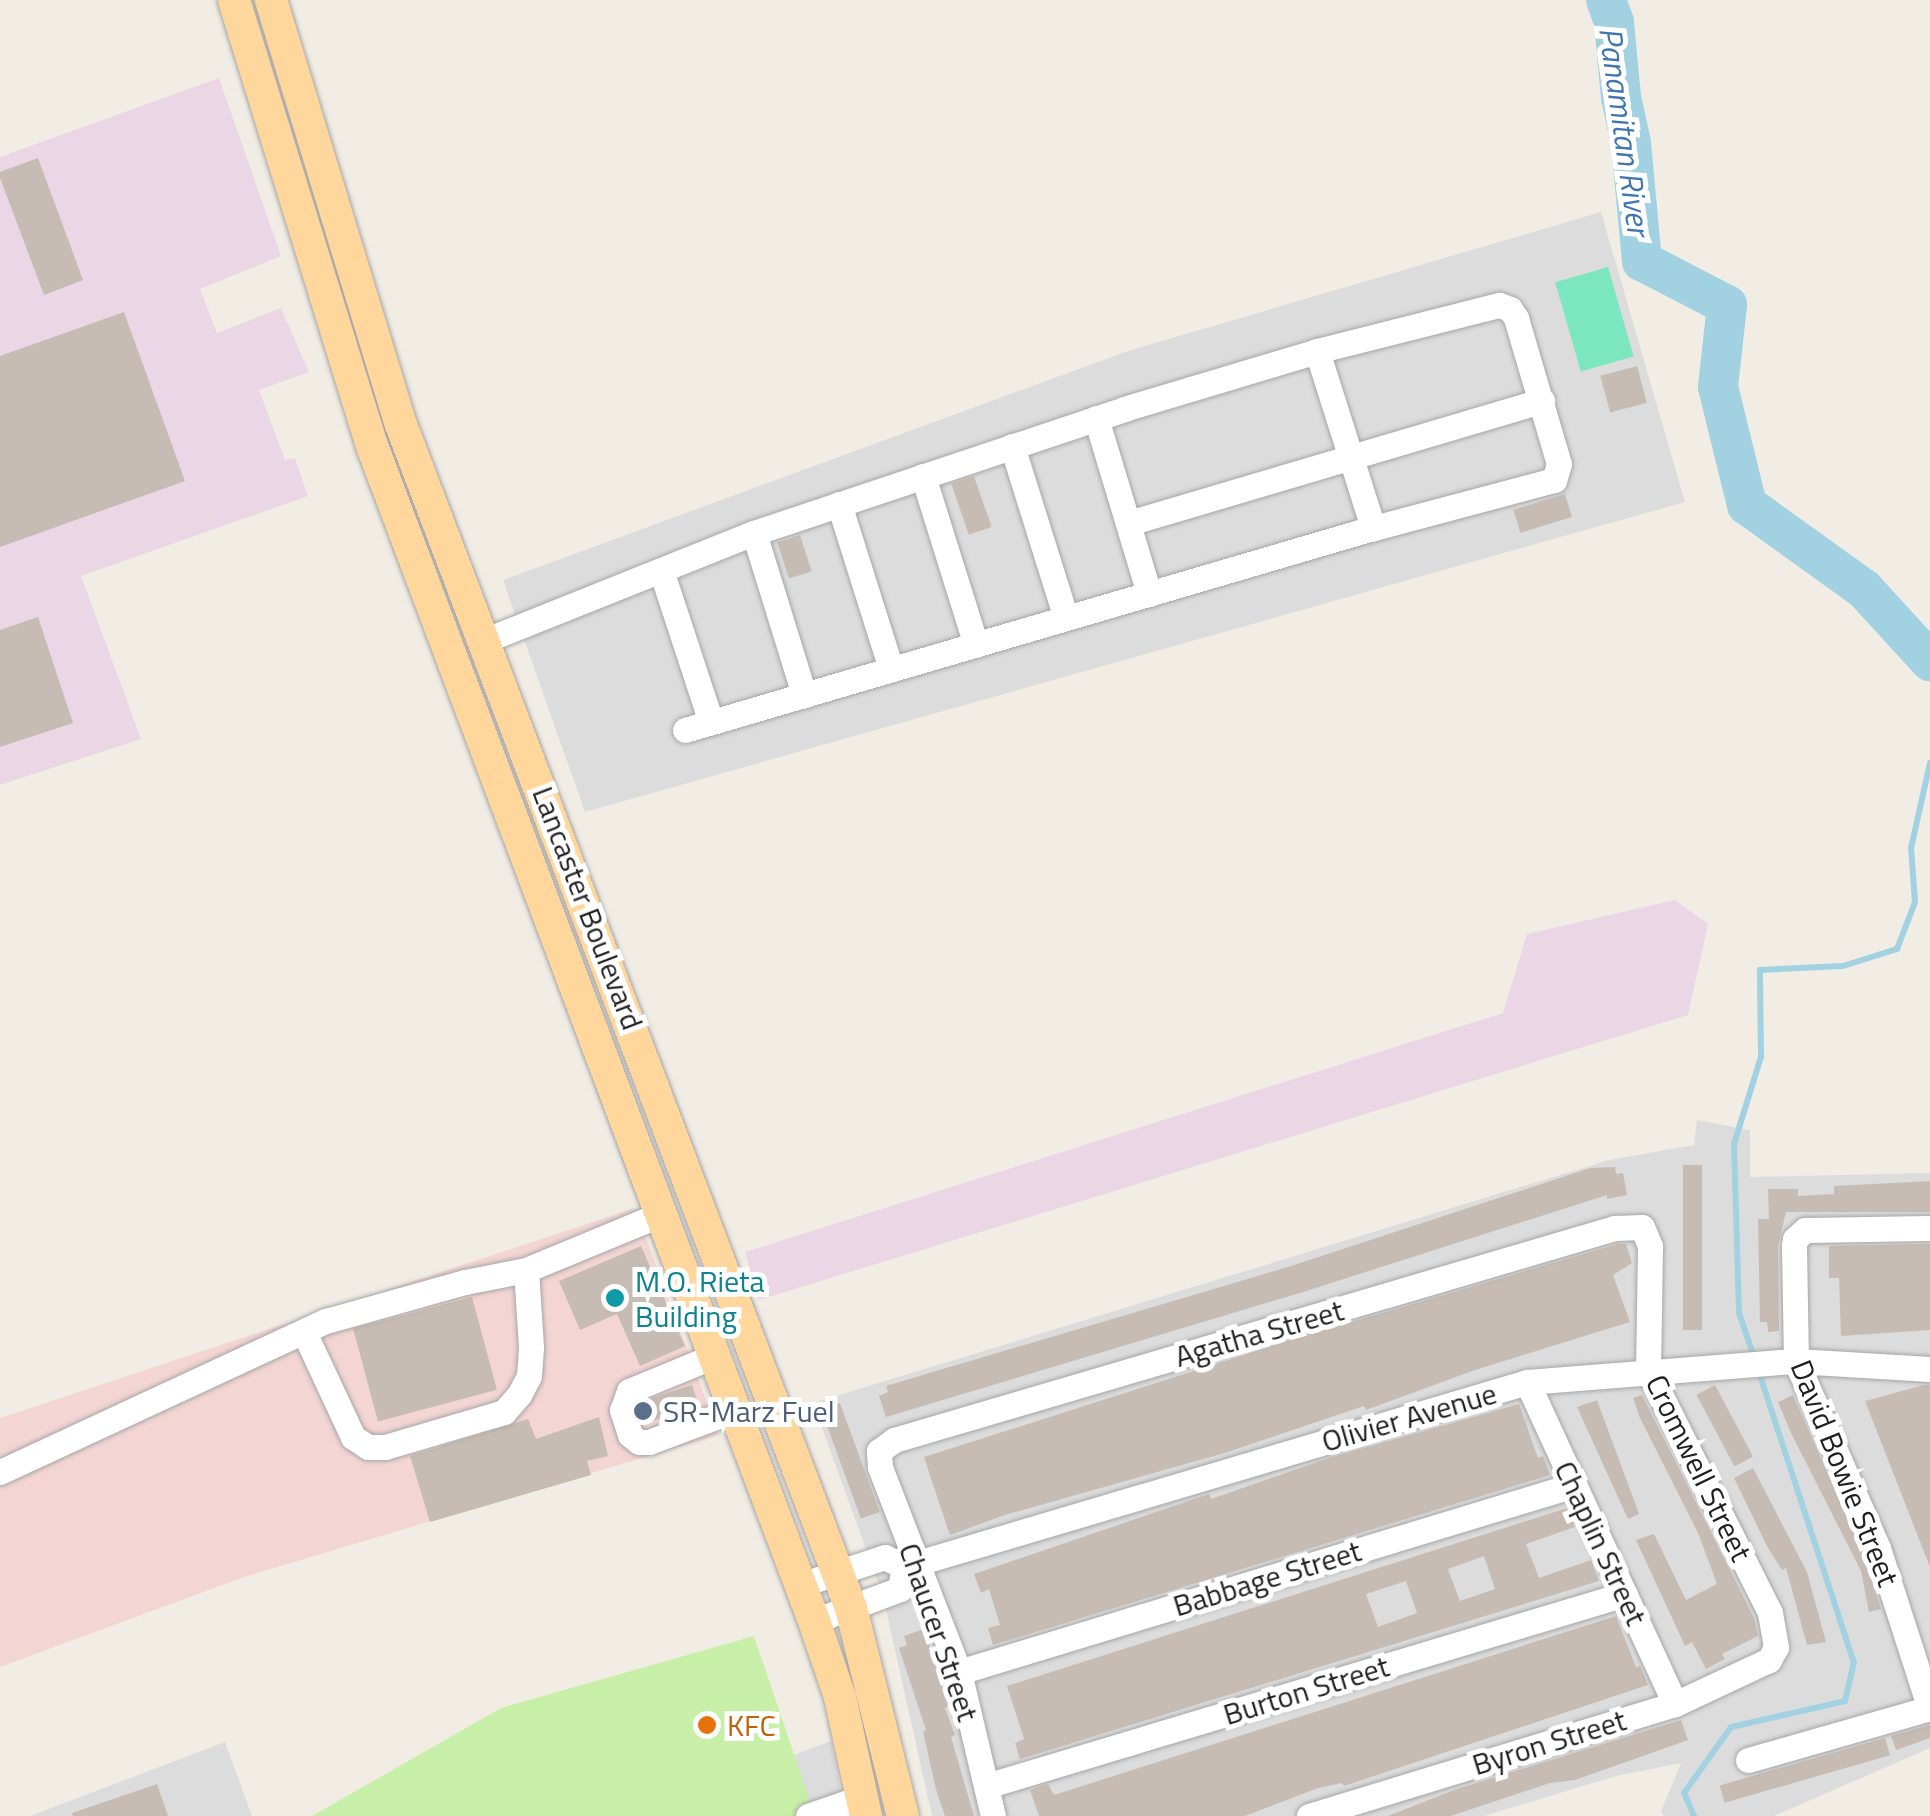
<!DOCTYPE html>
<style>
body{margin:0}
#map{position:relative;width:1930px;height:1816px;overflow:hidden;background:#f1ede5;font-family:"Titillium Web",sans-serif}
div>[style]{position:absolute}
.residential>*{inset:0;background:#dddcdc}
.commercial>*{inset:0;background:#f3d5d3}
.industrial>*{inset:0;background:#ebd6e6}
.grass>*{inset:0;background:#c8efa7}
.pitch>*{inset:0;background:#7ce6c1;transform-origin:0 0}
.stream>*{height:6px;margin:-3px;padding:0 3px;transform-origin:3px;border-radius:3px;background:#a2d2e2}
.river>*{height:40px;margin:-20px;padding:0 20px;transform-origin:20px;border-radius:20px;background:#a2d2e2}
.building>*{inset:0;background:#c6bcb4;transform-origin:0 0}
.roads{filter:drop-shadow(0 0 2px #a6a6a6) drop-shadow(0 0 2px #a6a6a6)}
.minor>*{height:25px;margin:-12.5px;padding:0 12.5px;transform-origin:12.5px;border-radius:12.5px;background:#fff}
.major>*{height:32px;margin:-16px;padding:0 16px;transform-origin:16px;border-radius:16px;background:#ffd79c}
.dots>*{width:28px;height:28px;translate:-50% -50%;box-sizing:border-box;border:5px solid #fff;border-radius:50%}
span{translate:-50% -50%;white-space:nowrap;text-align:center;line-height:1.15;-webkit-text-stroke:10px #fff;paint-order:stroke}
.street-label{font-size:30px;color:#1f1f1f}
.culture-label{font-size:30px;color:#0d838f}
.left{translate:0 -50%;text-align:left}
.service-label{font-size:30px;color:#4e5e75}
.food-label{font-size:30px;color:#c56008}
.water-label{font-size:32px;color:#4075b0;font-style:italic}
</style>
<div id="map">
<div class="residential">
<div style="clip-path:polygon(1601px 212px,1685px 502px,585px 812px,503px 580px,1128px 351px)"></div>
<div style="clip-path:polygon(1697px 1120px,1750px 1130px,1750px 1177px,1930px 1173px,1930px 1748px,1774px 1816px,1664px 1816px,1661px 1811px,1681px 1763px,1616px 1776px,1484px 1816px,932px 1816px,883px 1596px,813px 1403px,1609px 1160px,1694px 1145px)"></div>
<div style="clip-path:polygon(831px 1741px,846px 1816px,631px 1816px)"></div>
<div style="clip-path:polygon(225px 1742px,252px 1816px,30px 1816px)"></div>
</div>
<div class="commercial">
<div style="clip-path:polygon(635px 1208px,719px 1435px,244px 1577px,0 1667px,0 1418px)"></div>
</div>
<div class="industrial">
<div style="clip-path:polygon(219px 78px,281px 256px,200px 289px,217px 333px,281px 308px,309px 372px,259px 390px,285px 460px,295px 458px,308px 496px,81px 576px,141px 739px,0 785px,0 157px)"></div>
<div style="clip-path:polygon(1675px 900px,1708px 924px,1688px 1015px,759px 1300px,745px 1252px,1503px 1013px,1527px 934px)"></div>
</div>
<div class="grass">
<div style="clip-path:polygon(754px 1636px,815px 1816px,312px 1816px,501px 1708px)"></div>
</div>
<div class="pitch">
<div style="left:1608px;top:267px;width:93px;height:55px;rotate:74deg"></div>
</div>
<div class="stream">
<div style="left:1755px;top:1360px;width:50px;rotate:-108.8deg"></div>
<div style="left:1739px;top:1313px;width:169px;rotate:-91.7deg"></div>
<div style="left:1734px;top:1144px;width:91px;rotate:-72.8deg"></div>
<div style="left:1761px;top:1057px;width:87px;rotate:-90.7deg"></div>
<div style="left:1760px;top:970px;width:83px;rotate:-2.8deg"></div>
<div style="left:1843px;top:966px;width:57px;rotate:-17.5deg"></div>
<div style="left:1897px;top:949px;width:50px;rotate:-69deg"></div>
<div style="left:1915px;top:902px;width:54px;rotate:-94.2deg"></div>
<div style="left:1911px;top:848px;width:87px;rotate:-77.4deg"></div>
<div style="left:1694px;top:1816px;width:25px;rotate:-113deg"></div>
<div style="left:1684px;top:1793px;width:81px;rotate:-54.5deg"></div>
<div style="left:1731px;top:1727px;width:117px;rotate:-12.8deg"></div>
<div style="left:1845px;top:1701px;width:39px;rotate:-77deg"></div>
<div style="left:1854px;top:1663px;width:306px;rotate:-108.1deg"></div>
</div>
<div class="river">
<div style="left:1606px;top:0;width:23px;rotate:70deg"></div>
<div style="left:1614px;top:22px;width:75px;rotate:84.7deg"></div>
<div style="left:1621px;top:97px;width:47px;rotate:77.7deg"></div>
<div style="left:1631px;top:143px;width:119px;rotate:84.7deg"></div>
<div style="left:1642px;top:261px;width:96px;rotate:27.4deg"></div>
<div style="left:1727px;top:305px;width:82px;rotate:96.3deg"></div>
<div style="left:1718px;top:387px;width:122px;rotate:76.2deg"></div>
<div style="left:1747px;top:505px;width:144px;rotate:35.7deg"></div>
<div style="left:1864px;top:589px;width:98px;rotate:47.5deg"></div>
</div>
<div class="building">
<div style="clip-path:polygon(38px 158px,83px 280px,44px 295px,0 178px,0 172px)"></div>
<div style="clip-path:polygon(124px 312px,185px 481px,0 547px,0 356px)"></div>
<div style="left:1637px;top:366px;width:38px;height:38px;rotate:75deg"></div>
<div style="left:974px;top:476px;width:54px;height:24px;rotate:71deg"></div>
<div style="left:1565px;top:494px;width:24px;height:54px;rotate:73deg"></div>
<div style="left:800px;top:535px;width:38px;height:24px;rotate:72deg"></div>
<div style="clip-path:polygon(38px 617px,73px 723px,0 747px,0 630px)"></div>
<div style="left:1683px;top:1165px;width:19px;height:165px"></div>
<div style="clip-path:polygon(1615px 1167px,1616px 1174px,1623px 1173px,1627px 1195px,1607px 1199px,1607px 1195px,1303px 1292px,886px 1417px,879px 1396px,888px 1392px,886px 1386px,926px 1374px,1288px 1267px,1590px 1168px)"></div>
<div style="clip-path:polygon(1930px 1181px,1930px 1212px,1786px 1212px,1778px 1246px,1779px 1331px,1768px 1332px,1767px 1322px,1760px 1322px,1758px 1219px,1769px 1219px,1768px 1189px,1798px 1189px,1798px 1196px,1834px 1194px,1834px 1186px)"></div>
<div style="clip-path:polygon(1618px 1244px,1626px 1244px,1632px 1263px,1613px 1275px,1630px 1322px,1475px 1370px,1366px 1410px,1364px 1406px,1228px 1452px,1005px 1515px,950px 1535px,924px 1457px,1294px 1339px)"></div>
<div style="clip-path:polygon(1930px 1244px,1930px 1330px,1841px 1336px,1839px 1278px,1829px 1278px,1829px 1246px)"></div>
<div style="clip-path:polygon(641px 1246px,685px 1346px,640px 1366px,617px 1314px,580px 1330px,559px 1281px)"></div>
<div style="left:472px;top:1297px;width:96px;height:123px;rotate:75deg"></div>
<div style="left:692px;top:1385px;width:22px;height:53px;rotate:72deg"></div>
<div style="left:1715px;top:1385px;width:81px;height:21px;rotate:62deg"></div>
<div style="clip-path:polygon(1924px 1385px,1930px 1385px,1930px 1567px,1865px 1401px)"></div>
<div style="clip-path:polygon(1642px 1395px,1754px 1618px,1758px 1636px,1722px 1654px,1725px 1659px,1706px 1669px,1692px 1642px,1685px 1646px,1636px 1540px,1654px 1534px,1686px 1600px,1717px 1584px,1698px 1533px,1639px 1416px,1633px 1398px)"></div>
<div style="clip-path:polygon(1793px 1395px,1863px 1554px,1881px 1609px,1869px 1612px,1861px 1571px,1791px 1433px,1778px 1402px)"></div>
<div style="clip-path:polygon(1597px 1400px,1639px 1514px,1628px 1519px,1577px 1407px)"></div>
<div style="left:840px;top:1403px;width:116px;height:20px;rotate:70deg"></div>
<div style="clip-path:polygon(1519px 1404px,1538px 1458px,1543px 1456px,1550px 1475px,993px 1645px,988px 1628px,1000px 1625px,989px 1589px,981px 1593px,974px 1574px,1209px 1494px,1211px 1499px,1329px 1458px)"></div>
<div style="clip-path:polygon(599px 1417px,608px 1456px,587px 1461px,591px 1475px,430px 1522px,410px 1456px,528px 1419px,536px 1439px)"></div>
<div style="clip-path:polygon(1753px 1468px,1807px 1572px,1826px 1642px,1807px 1645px,1786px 1568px,1782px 1570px,1768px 1548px,1734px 1478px)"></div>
<div style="clip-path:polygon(evenodd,1567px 1508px,1575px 1527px,1526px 1544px,1539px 1578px,1591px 1560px,1599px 1581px,1020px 1759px,1015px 1743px,1024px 1739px,1007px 1686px,1567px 1508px,1484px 1556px,1495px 1589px,1460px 1601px,1448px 1569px,1484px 1556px,1567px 1508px,1406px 1581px,1417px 1613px,1378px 1627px,1366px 1594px,1406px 1581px)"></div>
<div style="clip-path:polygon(1616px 1616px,1636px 1667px,1640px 1666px,1648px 1685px,1344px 1786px,1342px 1783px,1318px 1788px,1245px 1816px,1039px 1816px,1030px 1790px,1048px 1784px,1054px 1795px)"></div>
<div style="clip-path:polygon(924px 1629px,949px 1706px,945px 1708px,955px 1735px,951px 1737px,974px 1816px,945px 1816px,936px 1789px,923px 1732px,926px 1730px,899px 1648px,907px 1645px,904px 1636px)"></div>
<div style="clip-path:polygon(1681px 1720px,1688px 1740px,1575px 1780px,1550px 1783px,1451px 1816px,1388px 1816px,1454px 1790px)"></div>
<div style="clip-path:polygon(1930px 1725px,1930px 1738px,1896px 1750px,1891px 1736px)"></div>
<div style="left:1885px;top:1738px;width:18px;height:172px;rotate:74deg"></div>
<div style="clip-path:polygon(157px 1784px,168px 1816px,73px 1816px,72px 1813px)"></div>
</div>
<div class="roads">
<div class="minor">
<div style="left:1317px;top:351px;width:186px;rotate:72.4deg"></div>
<div style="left:1096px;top:418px;width:184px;rotate:73.2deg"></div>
<div style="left:1012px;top:446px;width:180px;rotate:72.6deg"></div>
<div style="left:923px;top:476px;width:177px;rotate:72.6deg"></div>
<div style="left:839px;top:504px;width:173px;rotate:72.5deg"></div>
<div style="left:1129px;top:523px;width:431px;rotate:-16.5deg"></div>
<div style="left:754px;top:533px;width:170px;rotate:72.8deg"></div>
<div style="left:661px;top:570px;width:160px;rotate:71.8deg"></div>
<div style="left:486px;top:640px;width:289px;rotate:-21.8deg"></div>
<div style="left:754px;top:533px;width:390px;rotate:-18.5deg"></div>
<div style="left:1124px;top:409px;width:202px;rotate:-16.7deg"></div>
<div style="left:1317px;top:351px;width:188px;rotate:-14.2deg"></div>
<div style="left:1499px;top:305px;width:12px;rotate:20deg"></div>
<div style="left:1510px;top:309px;width:11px;rotate:56deg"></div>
<div style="left:1516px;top:318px;width:152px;rotate:73.6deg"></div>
<div style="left:1559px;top:464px;width:17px;rotate:107deg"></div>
<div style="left:1554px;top:480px;width:187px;rotate:165.1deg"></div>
<div style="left:1373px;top:528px;width:717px;rotate:163.64deg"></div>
<div style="left:304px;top:1332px;width:116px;rotate:65deg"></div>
<div style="left:353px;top:1437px;width:18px;rotate:34deg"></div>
<div style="left:368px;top:1447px;width:17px"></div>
<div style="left:385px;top:1447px;width:124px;rotate:-16.4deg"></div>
<div style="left:504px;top:1412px;width:23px;rotate:-49deg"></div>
<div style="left:519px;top:1395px;width:21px;rotate:-62deg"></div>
<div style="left:529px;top:1376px;width:29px;rotate:-86deg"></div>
<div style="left:531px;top:1347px;width:77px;rotate:-93.7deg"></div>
<div style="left:714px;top:1356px;width:92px;rotate:157.6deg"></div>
<div style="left:629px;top:1391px;width:20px;rotate:110deg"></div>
<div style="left:622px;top:1410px;width:26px;rotate:72deg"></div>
<div style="left:630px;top:1435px;width:11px;rotate:38deg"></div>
<div style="left:639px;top:1442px;width:10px"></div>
<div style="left:649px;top:1442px;width:91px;rotate:-20.6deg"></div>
<div style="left:1527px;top:1382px;width:354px;rotate:65.3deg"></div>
<div style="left:0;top:1472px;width:359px;rotate:-24.9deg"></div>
<div style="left:326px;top:1321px;width:144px;rotate:-15.7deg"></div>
<div style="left:465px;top:1282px;width:62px;rotate:-11.1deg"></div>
<div style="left:526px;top:1270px;width:146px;rotate:-22.5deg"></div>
<div style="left:800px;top:1585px;width:89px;rotate:-18.2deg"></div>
<div style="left:885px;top:1557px;width:21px;rotate:28deg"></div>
<div style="left:904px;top:1567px;width:650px;rotate:-16.54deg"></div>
<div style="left:1527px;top:1382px;width:270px;rotate:-4.5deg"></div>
<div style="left:1796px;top:1361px;width:134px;rotate:3.4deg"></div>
<div style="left:814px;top:1621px;width:92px;rotate:-20.4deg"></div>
<div style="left:900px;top:1589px;width:22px;rotate:-80deg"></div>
<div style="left:959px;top:1672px;width:643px;rotate:-16.91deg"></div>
<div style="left:1930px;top:1709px;width:169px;rotate:-107.9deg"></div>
<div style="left:1878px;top:1548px;width:204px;rotate:-113.7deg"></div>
<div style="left:1796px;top:1361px;width:115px;rotate:-91deg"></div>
<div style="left:1794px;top:1246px;width:7px;rotate:-82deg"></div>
<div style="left:1795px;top:1239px;width:13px;rotate:-42deg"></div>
<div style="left:1805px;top:1230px;width:125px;rotate:-0.9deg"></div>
<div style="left:1748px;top:1760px;width:189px;rotate:-15.9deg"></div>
<div style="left:986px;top:1786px;width:667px;rotate:-16.72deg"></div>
<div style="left:808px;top:1816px;width:58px;rotate:-19.1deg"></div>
<div style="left:993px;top:1816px;width:148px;rotate:-103.3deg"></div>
<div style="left:959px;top:1672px;width:220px;rotate:-111.1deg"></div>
<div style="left:880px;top:1467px;width:16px;rotate:-94deg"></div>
<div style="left:879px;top:1451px;width:19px;rotate:-36deg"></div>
<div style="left:894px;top:1440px;width:752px;rotate:-16.39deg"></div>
<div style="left:1615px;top:1228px;width:27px;rotate:-2deg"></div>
<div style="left:1642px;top:1227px;width:21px;rotate:67deg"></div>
<div style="left:1650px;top:1246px;width:124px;rotate:90.9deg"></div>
<div style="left:1648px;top:1370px;width:272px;rotate:63.3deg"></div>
<div style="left:1770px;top:1613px;width:35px;rotate:80deg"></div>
<div style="left:1776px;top:1647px;width:15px;rotate:118deg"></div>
<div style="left:1769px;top:1660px;width:104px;rotate:154.9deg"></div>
<div style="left:1675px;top:1704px;width:383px;rotate:163deg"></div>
</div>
<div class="major">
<div style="left:234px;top:0;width:472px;rotate:72.8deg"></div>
<div style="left:374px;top:451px;width:1250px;rotate:69.39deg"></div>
<div style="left:814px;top:1621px;width:80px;rotate:71.1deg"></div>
<div style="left:840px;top:1697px;width:122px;rotate:77.7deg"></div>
<div style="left:271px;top:0;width:441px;rotate:73deg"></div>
<div style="left:400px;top:422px;width:1269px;rotate:69.18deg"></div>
<div style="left:851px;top:1608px;width:214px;rotate:76deg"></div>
</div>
</div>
<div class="dots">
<div style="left:615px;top:1298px;background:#0f9aa8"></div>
<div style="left:643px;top:1411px;background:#5c6f8a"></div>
<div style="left:707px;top:1725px;background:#e8710a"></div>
</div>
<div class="street-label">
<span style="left:588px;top:908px;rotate:69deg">Lancaster Boulevard</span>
<span style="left:1259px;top:1333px;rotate:-16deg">Agatha Street</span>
<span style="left:1409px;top:1417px;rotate:-16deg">Olivier Avenue</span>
<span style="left:1699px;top:1468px;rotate:64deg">Cromwell Street</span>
<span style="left:1845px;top:1473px;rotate:68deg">David Bowie Street</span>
<span style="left:1601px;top:1543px;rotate:65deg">Chaplin Street</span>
<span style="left:1267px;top:1578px;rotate:-17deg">Babbage Street</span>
<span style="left:939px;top:1632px;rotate:71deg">Chaucer Street</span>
<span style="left:1306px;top:1690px;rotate:-17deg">Burton Street</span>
<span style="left:1549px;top:1742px;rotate:-17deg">Byron Street</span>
</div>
<div class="culture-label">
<span class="left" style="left:635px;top:1298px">M.O. Rieta<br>Building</span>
</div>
<div class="service-label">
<span class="left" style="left:663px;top:1411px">SR-Marz Fuel</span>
</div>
<div class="food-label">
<span class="left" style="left:727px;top:1725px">KFC</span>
</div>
<div class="water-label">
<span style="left:1625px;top:131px;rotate:82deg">Panamitan River</span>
</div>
</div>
